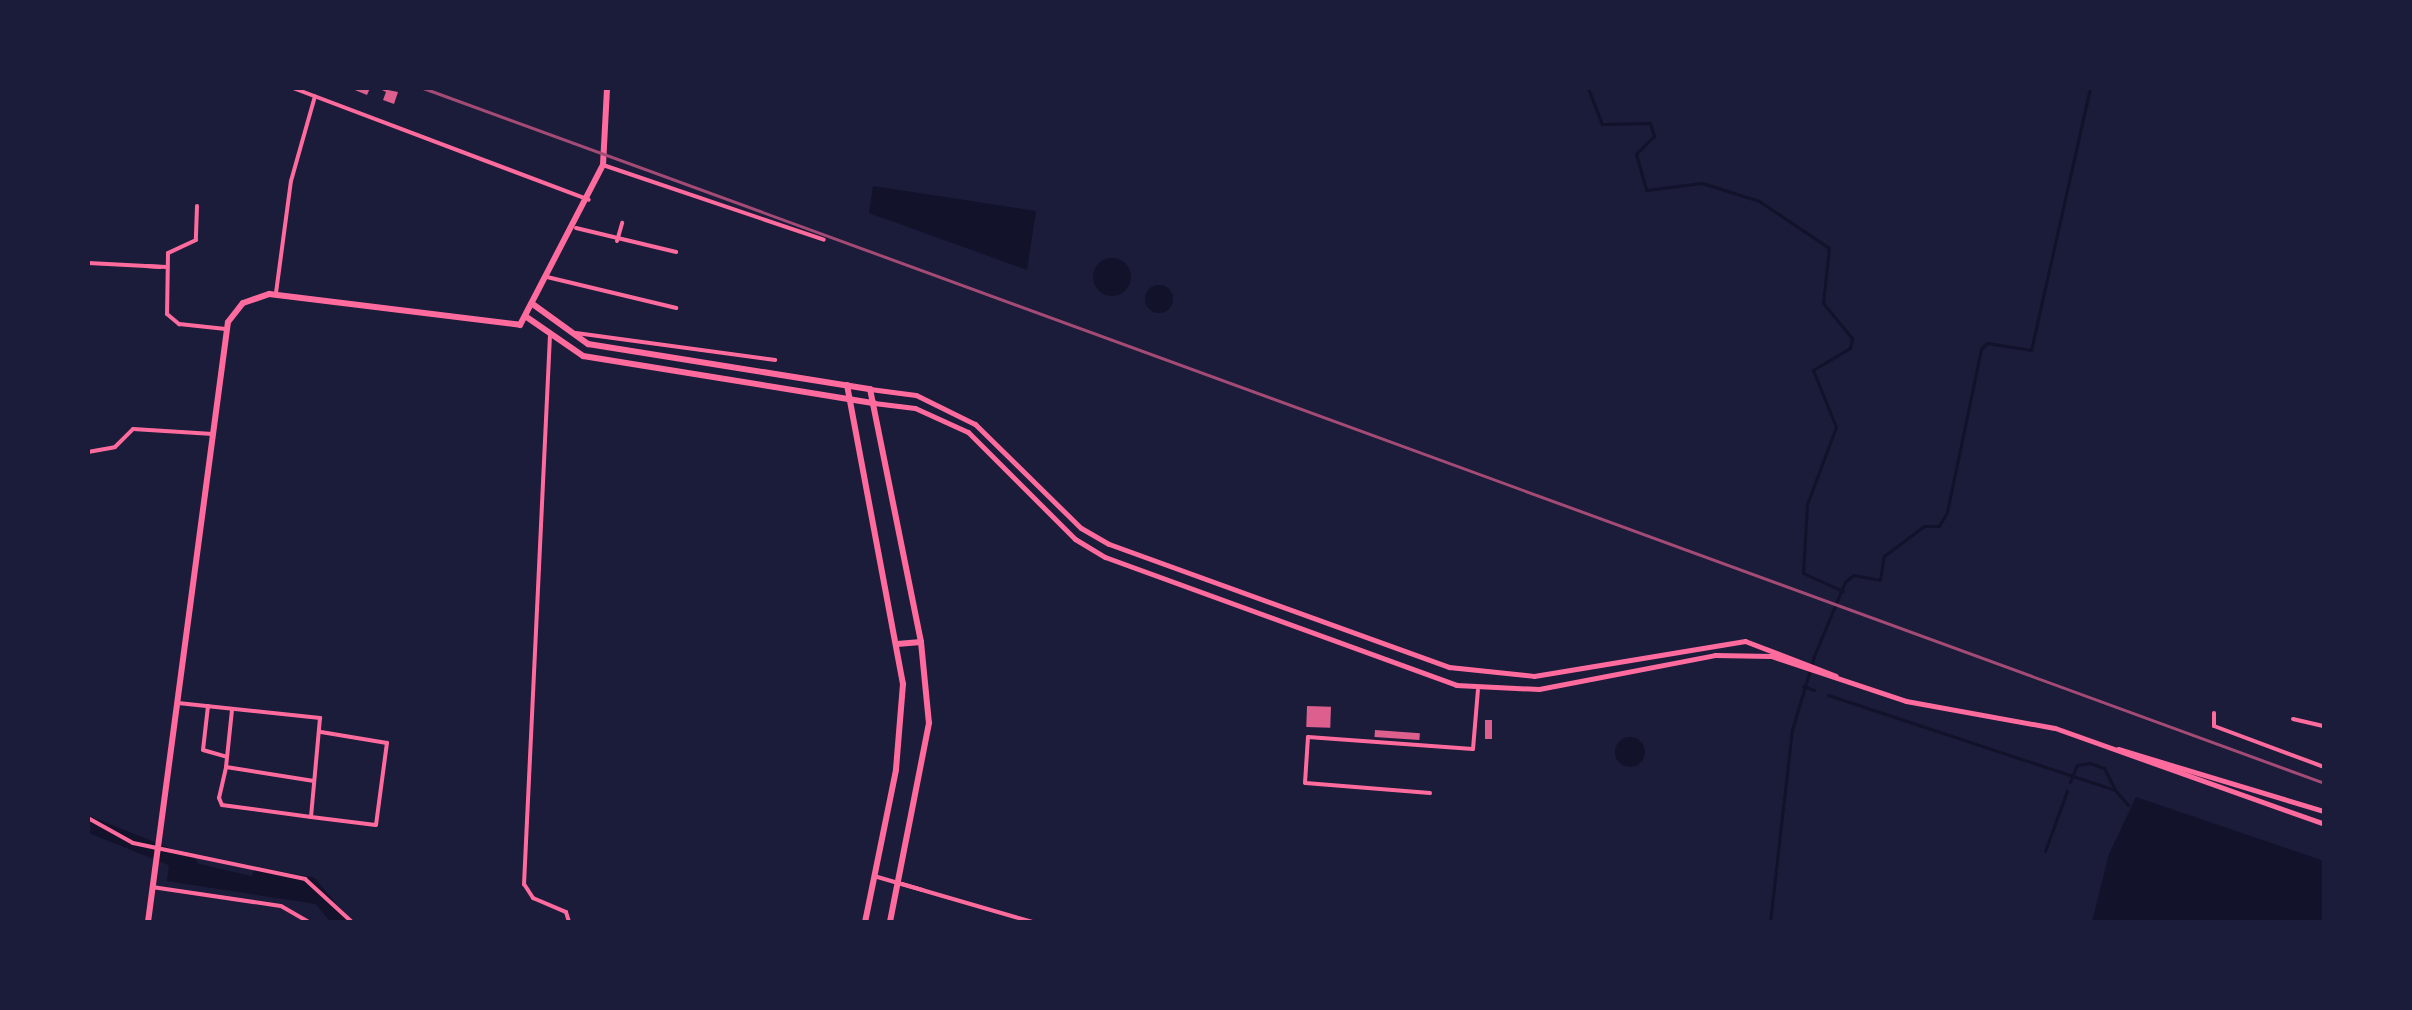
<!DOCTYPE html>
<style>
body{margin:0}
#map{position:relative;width:2412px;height:1010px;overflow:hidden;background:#1b1b3a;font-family:"Nunito Sans",sans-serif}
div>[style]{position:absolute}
.water>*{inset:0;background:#12122b}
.round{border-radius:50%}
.stream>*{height:3px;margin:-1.5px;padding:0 1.5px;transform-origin:1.5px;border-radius:1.5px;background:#12122b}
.river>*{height:16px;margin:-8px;padding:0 8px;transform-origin:8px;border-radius:8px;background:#12122b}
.building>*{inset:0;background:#dd5f8e;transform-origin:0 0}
.minor>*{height:4px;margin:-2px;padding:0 2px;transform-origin:2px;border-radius:2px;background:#ff6b9d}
.tertiary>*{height:5px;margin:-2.5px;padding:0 2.5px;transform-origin:2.5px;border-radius:2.5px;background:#ff6b9d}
.secondary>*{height:6px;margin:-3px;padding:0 3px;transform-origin:3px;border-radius:3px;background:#ff6b9d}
.primary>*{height:6px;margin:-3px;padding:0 3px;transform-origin:3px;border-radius:3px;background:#ff6b9d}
.rail>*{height:3px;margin:-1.5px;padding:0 1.5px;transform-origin:1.5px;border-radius:1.5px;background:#a44b75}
span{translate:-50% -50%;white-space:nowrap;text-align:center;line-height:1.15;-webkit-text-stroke:6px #1b1b3a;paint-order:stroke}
.frame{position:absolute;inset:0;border:90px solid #1b1b3a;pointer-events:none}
</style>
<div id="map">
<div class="water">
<div style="clip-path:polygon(873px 186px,1036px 211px,1027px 270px,869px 213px)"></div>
<div class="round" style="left:1093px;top:258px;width:38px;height:38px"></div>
<div class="round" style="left:1145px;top:285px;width:28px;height:28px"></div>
<div class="round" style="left:1615px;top:737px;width:30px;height:30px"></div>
<div style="clip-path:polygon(2136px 797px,2324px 861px,2324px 922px,2092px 922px,2109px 854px)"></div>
<div style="clip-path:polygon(170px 857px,311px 890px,347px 922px,316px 904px,167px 881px)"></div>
</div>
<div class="stream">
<div style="left:1588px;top:88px;width:39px;rotate:69deg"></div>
<div style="left:1602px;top:124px;width:48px;rotate:-1.2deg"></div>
<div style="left:1650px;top:123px;width:14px;rotate:73deg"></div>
<div style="left:1654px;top:136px;width:25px;rotate:135deg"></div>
<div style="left:1636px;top:154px;width:37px;rotate:74deg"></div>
<div style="left:1646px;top:190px;width:56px;rotate:-7.1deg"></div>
<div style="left:1702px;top:183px;width:60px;rotate:17.5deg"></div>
<div style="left:1759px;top:201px;width:84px;rotate:33.9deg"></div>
<div style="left:1829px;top:248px;width:55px;rotate:96.2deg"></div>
<div style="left:1823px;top:303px;width:45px;rotate:50.4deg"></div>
<div style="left:1852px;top:338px;width:10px;rotate:101deg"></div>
<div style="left:1850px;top:348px;width:43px;rotate:149.3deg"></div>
<div style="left:1813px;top:370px;width:61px;rotate:68deg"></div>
<div style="left:1836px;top:427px;width:82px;rotate:110.6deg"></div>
<div style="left:1807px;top:504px;width:69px;rotate:93.3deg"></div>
<div style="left:1803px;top:573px;width:44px;rotate:24.2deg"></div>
<div style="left:1803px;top:686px;width:12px;rotate:20deg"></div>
<div style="left:1828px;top:695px;width:302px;rotate:18.3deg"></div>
<div style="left:2115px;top:790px;width:20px;rotate:49deg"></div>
<div style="left:2070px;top:782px;width:18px;rotate:-68deg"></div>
<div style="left:2077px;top:765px;width:13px;rotate:-9deg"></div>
<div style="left:2090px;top:763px;width:15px;rotate:20deg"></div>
<div style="left:2104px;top:768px;width:25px;rotate:63deg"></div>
<div style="left:2045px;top:851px;width:64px;rotate:-69.9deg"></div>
<div style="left:1770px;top:922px;width:193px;rotate:-83.5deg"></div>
<div style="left:1792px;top:730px;width:77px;rotate:-73.4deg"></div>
<div style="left:1814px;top:656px;width:80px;rotate:-67.3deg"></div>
<div style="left:1845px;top:582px;width:11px;rotate:-41deg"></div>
<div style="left:1853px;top:575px;width:27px;rotate:10deg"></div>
<div style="left:1880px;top:580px;width:24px;rotate:-81deg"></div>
<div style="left:1884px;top:556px;width:50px;rotate:-36.9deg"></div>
<div style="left:1924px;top:526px;width:15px"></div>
<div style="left:1939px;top:526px;width:16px;rotate:-60deg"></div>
<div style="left:1947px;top:512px;width:167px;rotate:-78.2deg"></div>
<div style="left:1981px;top:349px;width:8px;rotate:-45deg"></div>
<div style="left:1987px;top:343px;width:45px;rotate:9deg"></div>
<div style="left:2031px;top:350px;width:269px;rotate:-77.3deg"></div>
</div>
<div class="river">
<div style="left:88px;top:824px;width:110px;rotate:21.9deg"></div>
<div style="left:260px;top:876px;width:51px;rotate:10.2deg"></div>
<div style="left:310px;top:885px;width:48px;rotate:50deg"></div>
</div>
<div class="building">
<div style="clip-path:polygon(350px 88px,370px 88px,367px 95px)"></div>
<div style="clip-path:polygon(378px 88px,398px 92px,394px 104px,383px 100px,386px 92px)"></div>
<div style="left:1307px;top:706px;width:24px;height:21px;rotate:2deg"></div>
<div style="left:1485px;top:720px;width:7px;height:19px"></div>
<div style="left:1375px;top:730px;width:45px;height:7px;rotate:4deg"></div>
</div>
<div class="minor">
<div style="left:293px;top:88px;width:316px;rotate:20.7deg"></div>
<div style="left:603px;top:165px;width:233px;rotate:18.7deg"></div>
<div style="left:197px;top:206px;width:34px;rotate:92deg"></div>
<div style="left:196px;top:240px;width:31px;rotate:155deg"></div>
<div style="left:168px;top:253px;width:61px;rotate:90.9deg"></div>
<div style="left:167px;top:314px;width:16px;rotate:40deg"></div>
<div style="left:179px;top:324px;width:47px;rotate:6.1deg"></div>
<div style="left:576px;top:228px;width:103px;rotate:13.5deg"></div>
<div style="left:617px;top:241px;width:19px;rotate:-74deg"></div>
<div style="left:88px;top:263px;width:58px;rotate:3deg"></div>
<div style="left:160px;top:267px;width:14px;rotate:-176deg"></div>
<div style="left:146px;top:266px;width:21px;rotate:3deg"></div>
<div style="left:547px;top:277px;width:133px;rotate:13.5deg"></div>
<div style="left:276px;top:293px;width:113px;rotate:-82.4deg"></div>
<div style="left:291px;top:181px;width:88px;rotate:-74.2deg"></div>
<div style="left:576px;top:333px;width:201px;rotate:7.7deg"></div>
<div style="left:550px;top:335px;width:550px;rotate:92.71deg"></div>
<div style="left:524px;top:884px;width:17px;rotate:57deg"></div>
<div style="left:533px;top:898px;width:36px;rotate:23deg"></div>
<div style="left:566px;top:912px;width:10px;rotate:73deg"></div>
<div style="left:88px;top:452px;width:27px;rotate:-10deg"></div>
<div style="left:115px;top:447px;width:25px;rotate:-45deg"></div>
<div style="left:133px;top:429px;width:80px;rotate:3.6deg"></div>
<div style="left:178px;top:703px;width:143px;rotate:6deg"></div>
<div style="left:320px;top:718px;width:99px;rotate:95.2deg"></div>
<div style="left:311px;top:817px;width:65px;rotate:7deg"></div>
<div style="left:376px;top:825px;width:83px;rotate:-82.4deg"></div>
<div style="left:387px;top:743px;width:67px;rotate:-170.5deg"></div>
<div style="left:208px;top:706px;width:44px;rotate:96.5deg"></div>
<div style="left:203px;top:750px;width:25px;rotate:16deg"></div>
<div style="left:2214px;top:713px;width:13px;rotate:90deg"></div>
<div style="left:2214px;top:726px;width:117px;rotate:20.4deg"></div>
<div style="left:2293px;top:719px;width:32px;rotate:13deg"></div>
<div style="left:226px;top:767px;width:57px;rotate:-84deg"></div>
<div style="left:1430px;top:793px;width:125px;rotate:-175.4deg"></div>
<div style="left:1305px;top:783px;width:46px;rotate:-86.3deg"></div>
<div style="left:1308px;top:737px;width:165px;rotate:4.2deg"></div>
<div style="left:1473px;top:749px;width:59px;rotate:-85.2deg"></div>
<div style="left:311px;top:817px;width:90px;rotate:-172.3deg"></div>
<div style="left:222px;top:805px;width:8px;rotate:-113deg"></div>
<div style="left:219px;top:798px;width:32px;rotate:-77deg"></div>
<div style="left:226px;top:767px;width:89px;rotate:9deg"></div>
<div style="left:88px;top:818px;width:51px;rotate:29.1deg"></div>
<div style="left:133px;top:843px;width:176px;rotate:11.8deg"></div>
<div style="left:305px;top:879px;width:64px;rotate:42.5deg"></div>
<div style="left:874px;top:876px;width:165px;rotate:16.2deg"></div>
<div style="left:902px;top:884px;width:22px;rotate:16deg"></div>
<div style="left:152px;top:887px;width:130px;rotate:8.4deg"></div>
<div style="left:281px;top:906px;width:32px;rotate:30deg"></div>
</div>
<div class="tertiary">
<div style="left:870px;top:389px;width:46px;rotate:7.4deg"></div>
<div style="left:916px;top:395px;width:66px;rotate:26.2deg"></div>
<div style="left:975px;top:424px;width:148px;rotate:44.5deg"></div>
<div style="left:1081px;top:528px;width:32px;rotate:30deg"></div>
<div style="left:1109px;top:544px;width:362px;rotate:19.9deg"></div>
<div style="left:1449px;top:667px;width:85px;rotate:6deg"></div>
<div style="left:1534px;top:676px;width:214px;rotate:-9.4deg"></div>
<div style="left:1745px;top:641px;width:97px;rotate:21deg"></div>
<div style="left:874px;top:403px;width:41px;rotate:7deg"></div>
<div style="left:915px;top:408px;width:58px;rotate:24.4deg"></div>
<div style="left:968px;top:432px;width:151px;rotate:45deg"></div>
<div style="left:1075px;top:539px;width:35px;rotate:31deg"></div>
<div style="left:1105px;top:557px;width:374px;rotate:20deg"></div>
<div style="left:1456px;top:685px;width:83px;rotate:2.8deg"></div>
<div style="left:1539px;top:689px;width:179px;rotate:-10.9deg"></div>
<div style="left:1715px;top:655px;width:56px;rotate:1deg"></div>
<div style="left:1771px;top:656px;width:142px;rotate:18.4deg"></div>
<div style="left:1906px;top:701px;width:151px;rotate:10.3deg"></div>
<div style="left:2055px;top:728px;width:286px;rotate:19.6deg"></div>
<div style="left:2118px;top:749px;width:215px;rotate:16.8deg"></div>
</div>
<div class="secondary">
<div style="left:534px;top:305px;width:67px;rotate:35.8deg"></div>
<div style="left:588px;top:344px;width:286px;rotate:9.1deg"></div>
<div style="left:870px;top:389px;width:258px;rotate:78.6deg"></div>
<div style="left:921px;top:642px;width:81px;rotate:84.4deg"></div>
<div style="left:929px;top:723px;width:203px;rotate:101.1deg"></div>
<div style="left:528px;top:318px;width:67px;rotate:34.6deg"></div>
<div style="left:583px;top:356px;width:295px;rotate:9.2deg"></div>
<div style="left:847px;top:385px;width:304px;rotate:79.4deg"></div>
<div style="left:903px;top:684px;width:86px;rotate:94.7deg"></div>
<div style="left:896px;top:770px;width:155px;rotate:101.5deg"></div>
<div style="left:897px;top:644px;width:24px;rotate:-5deg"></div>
</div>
<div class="primary">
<div style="left:148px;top:922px;width:605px;rotate:-82.41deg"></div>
<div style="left:228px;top:322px;width:24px;rotate:-52deg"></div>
<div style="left:243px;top:303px;width:28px;rotate:-19deg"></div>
<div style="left:269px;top:294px;width:253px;rotate:7deg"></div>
<div style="left:520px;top:325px;width:180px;rotate:-62.6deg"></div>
<div style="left:603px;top:165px;width:77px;rotate:-87deg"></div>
</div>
<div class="rail">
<div style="left:423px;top:88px;width:2024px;rotate:20.08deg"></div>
</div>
<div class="frame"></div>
</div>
